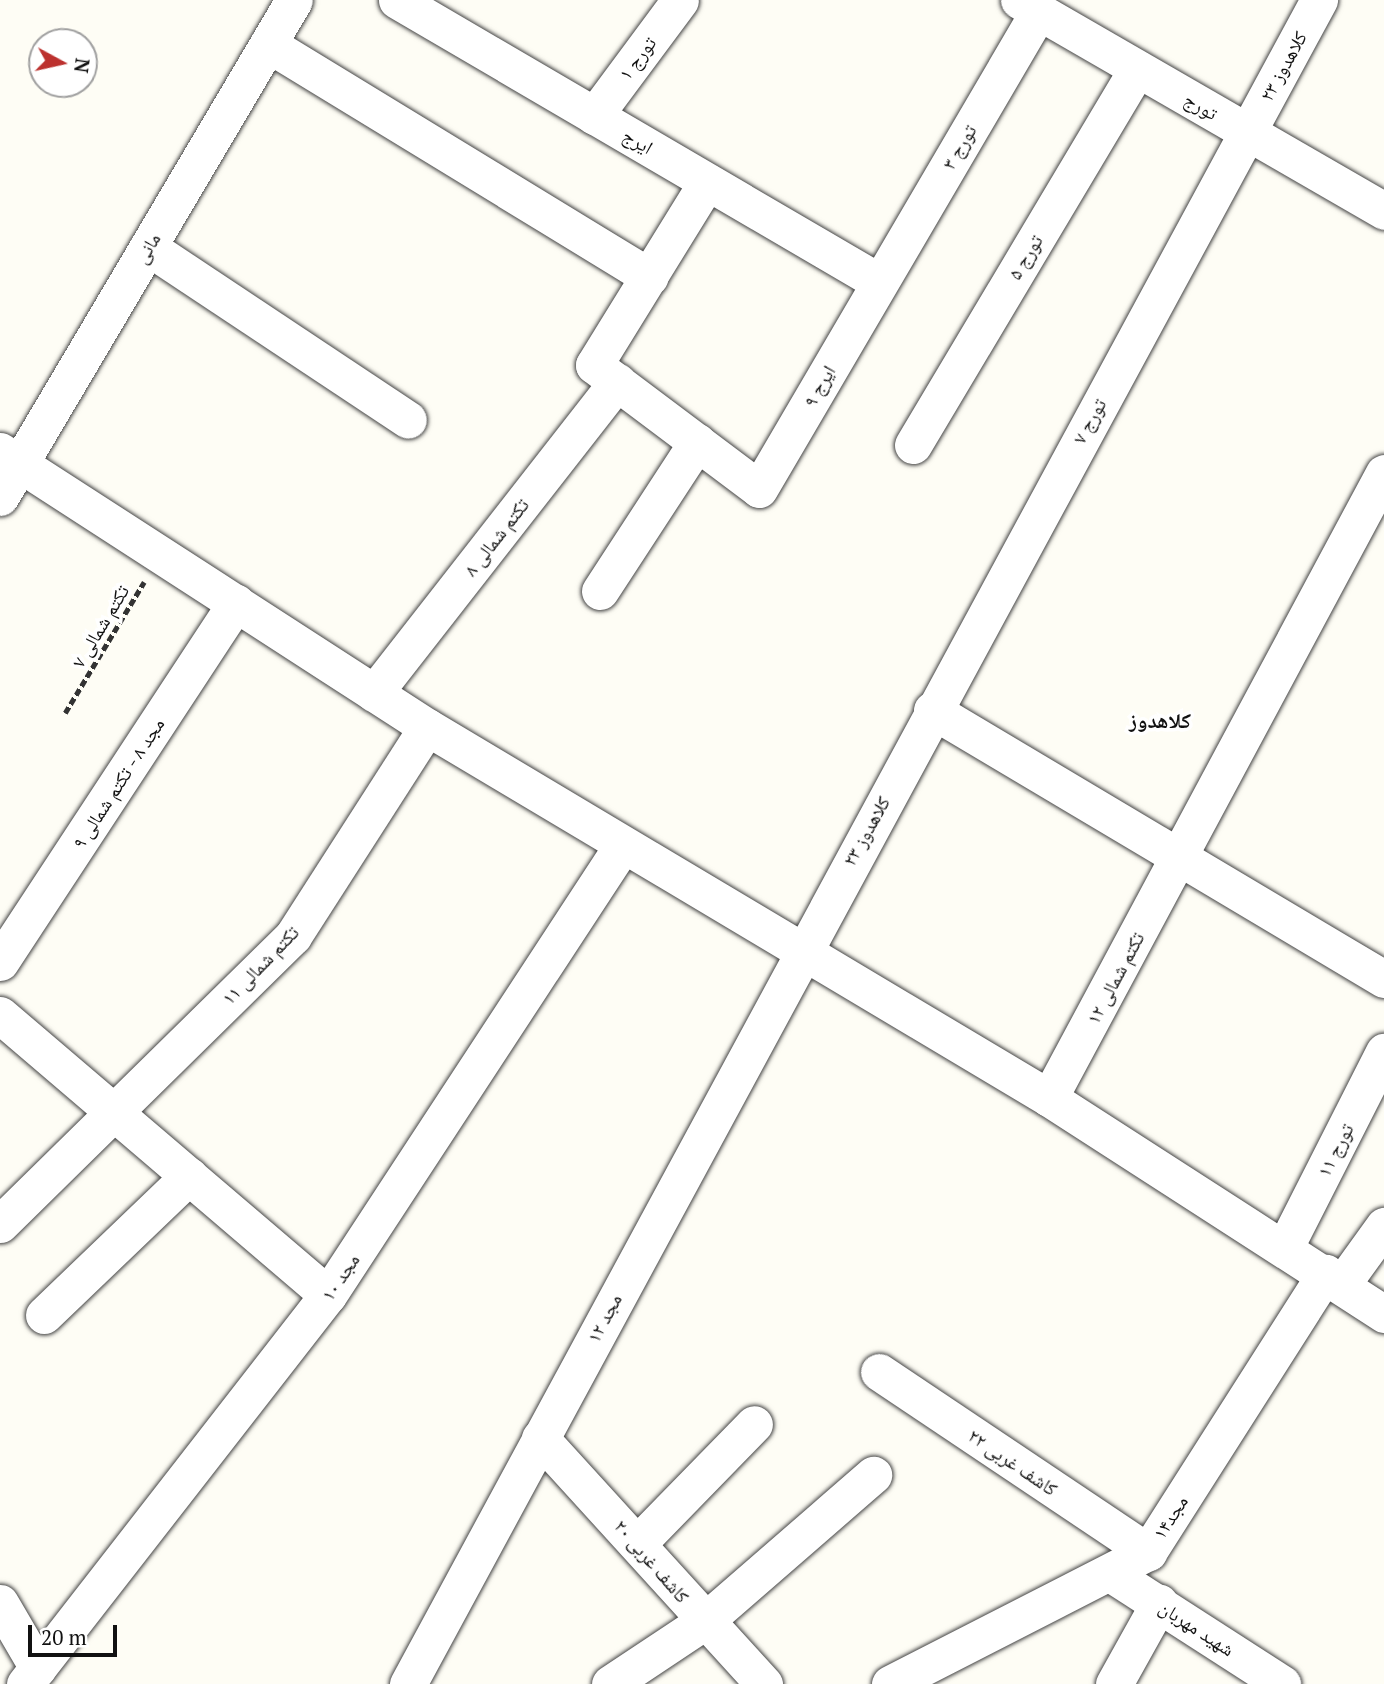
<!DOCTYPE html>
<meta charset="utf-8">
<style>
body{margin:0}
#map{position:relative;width:1384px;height:1684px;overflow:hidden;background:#fefdf5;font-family:"PT Serif","Noto Naskh Arabic",serif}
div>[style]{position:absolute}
.path>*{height:4.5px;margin-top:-2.25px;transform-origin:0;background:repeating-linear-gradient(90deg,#333 0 7px,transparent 0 10.5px)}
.roads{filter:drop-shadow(0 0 2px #444) drop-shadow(0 0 2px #444)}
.minor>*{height:37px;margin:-18.5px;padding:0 18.5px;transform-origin:18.5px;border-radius:18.5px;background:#fff}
span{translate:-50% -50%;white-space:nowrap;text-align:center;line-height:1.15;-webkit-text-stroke:7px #fff;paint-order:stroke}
.street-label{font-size:19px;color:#111}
.neighbourhood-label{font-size:21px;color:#111;font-weight:700}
.north{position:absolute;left:28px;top:28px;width:70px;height:70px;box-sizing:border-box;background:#fff;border:2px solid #a0a0a0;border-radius:50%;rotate:98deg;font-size:19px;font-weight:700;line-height:28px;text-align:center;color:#111}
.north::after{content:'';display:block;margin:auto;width:24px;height:32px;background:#bc312e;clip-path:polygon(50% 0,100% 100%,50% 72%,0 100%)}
.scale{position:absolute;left:28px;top:1625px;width:89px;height:32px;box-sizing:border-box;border:4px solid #111;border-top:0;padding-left:9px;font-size:21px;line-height:24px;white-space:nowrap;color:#111;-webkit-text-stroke:5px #fff;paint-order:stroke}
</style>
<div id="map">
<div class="path">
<div style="left:65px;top:713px;width:153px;rotate:-58.9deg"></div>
</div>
<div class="roads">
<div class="minor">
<div style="left:397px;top:0;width:558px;rotate:30.33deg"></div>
<div style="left:1019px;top:0;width:422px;rotate:30deg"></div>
<div style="left:268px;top:44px;width:447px;rotate:31.4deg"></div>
<div style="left:594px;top:116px;width:144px;rotate:-53.4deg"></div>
<div style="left:707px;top:182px;width:215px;rotate:121.7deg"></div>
<div style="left:594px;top:365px;width:206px;rotate:36.9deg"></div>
<div style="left:759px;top:489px;width:554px;rotate:-59.64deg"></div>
<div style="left:148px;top:247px;width:312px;rotate:33.6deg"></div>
<div style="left:913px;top:445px;width:438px;rotate:-59.2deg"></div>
<div style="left:0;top:451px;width:508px;rotate:32.88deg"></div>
<div style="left:427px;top:727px;width:724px;rotate:30.81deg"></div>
<div style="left:1049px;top:1098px;width:399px;rotate:32.8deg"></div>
<div style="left:0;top:497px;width:577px;rotate:-59.39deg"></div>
<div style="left:600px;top:591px;width:178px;rotate:-56.9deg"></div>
<div style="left:374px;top:693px;width:395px;rotate:-52deg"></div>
<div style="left:932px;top:710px;width:526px;rotate:30.76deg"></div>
<div style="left:0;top:962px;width:430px;rotate:-56.7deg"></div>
<div style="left:0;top:1015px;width:431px;rotate:40.5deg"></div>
<div style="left:1049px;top:1098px;width:709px;rotate:-61.81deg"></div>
<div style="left:0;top:1224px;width:411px;rotate:-44.5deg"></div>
<div style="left:293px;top:936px;width:248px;rotate:-57.3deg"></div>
<div style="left:1285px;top:1247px;width:219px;rotate:-63.1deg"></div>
<div style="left:1342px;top:1284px;width:72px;rotate:-54.1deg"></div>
<div style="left:44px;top:1315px;width:201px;rotate:-43.8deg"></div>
<div style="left:879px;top:1372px;width:324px;rotate:33.8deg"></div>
<div style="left:540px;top:1438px;width:333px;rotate:47.7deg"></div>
<div style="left:638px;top:1543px;width:166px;rotate:-45.7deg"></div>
<div style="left:1110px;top:1573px;width:205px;rotate:32.8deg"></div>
<div style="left:0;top:1603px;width:75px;rotate:59.7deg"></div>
<div style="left:25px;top:1684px;width:493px;rotate:-52.1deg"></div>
<div style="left:328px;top:1295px;width:537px;rotate:-56.78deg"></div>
<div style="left:408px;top:1684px;width:1915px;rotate:-61.59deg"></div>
<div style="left:610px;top:1684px;width:114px;rotate:-33.6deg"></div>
<div style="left:705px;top:1621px;width:223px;rotate:-41deg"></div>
<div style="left:890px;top:1684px;width:290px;rotate:-27.1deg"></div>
<div style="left:1148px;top:1552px;width:331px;rotate:-57.5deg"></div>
<div style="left:1114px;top:1684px;width:93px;rotate:-60.9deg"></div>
</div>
</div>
<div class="street-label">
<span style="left:637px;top:58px;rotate:-53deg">تورج ۱</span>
<span style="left:1283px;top:66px;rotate:-61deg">کلاهدوز ۲۳</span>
<span style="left:1201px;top:106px;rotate:30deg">تورج</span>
<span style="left:638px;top:141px;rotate:30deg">ایرج</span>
<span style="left:959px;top:147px;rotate:-60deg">تورج ۳</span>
<span style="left:147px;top:248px;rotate:-59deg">مانی</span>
<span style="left:1025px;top:257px;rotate:-59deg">تورج ۵</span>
<span style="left:819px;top:386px;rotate:-60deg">ایرج ۹</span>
<span style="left:1089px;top:421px;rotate:-61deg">تورج ۷</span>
<span style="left:496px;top:537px;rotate:-52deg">تکتم شمالی ۸</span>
<span style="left:100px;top:626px;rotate:-59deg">تکتم شمالی ۷</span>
<span style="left:118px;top:783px;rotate:-57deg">مجد ۸ - تکتم شمالی ۹</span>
<span style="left:866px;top:831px;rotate:-61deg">کلاهدوز ۲۳</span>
<span style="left:260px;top:965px;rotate:-46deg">تکتم شمالی ۱۱</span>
<span style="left:1115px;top:978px;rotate:-62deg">تکتم شمالی ۱۲</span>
<span style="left:1335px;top:1150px;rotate:-63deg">تورج ۱۱</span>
<span style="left:340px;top:1277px;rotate:-56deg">مجد ۱۰</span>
<span style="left:604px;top:1318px;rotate:-62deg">مجد ۱۲</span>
<span style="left:1013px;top:1462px;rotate:34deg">کاشف غربی ۲۲</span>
<span style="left:1170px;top:1517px;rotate:-57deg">مجد۱۴</span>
<span style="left:652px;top:1561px;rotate:49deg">کاشف غربی ۲۰</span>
<span style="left:1197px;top:1628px;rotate:33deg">شهید مهربان</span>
</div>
<div class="neighbourhood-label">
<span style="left:1160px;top:720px">کلاهدوز</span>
</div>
<div class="north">N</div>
<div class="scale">20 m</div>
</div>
